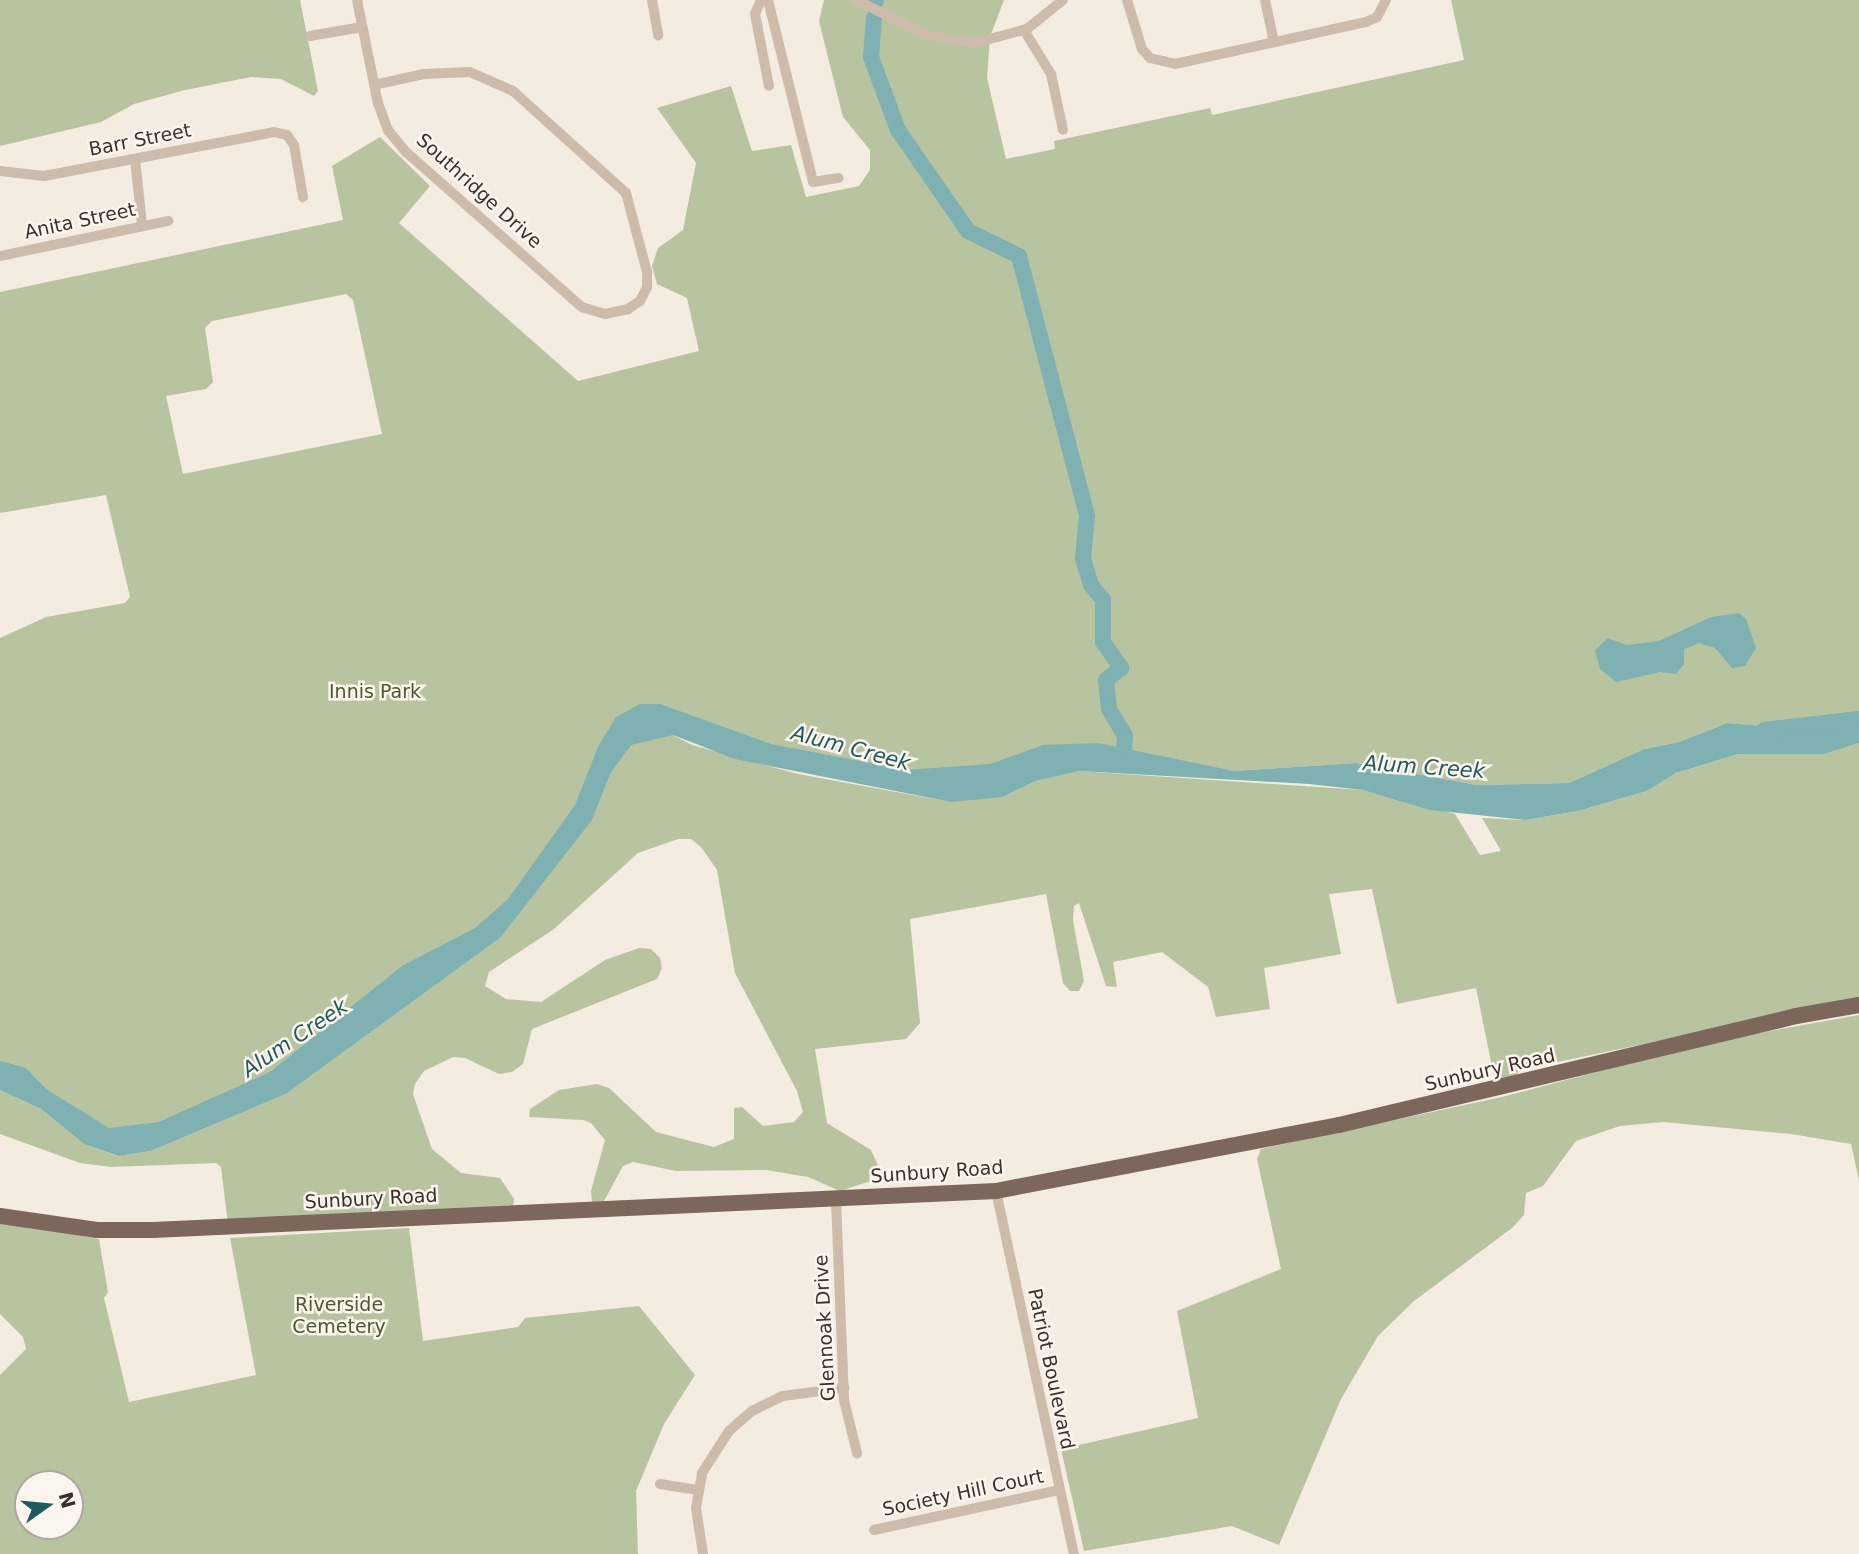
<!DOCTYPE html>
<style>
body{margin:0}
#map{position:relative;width:1859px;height:1554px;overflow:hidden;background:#f4ebe1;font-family:"DejaVu Sans",sans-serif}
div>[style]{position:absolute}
.green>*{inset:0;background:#b8c4a0}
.water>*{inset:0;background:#7fb0b2}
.river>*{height:16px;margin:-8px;padding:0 8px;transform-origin:8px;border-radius:8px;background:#7fb0b2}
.minor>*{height:10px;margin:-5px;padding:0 5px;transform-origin:5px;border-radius:5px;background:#cdbbac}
.primary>*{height:16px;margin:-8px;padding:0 8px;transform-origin:8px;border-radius:8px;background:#7d675c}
span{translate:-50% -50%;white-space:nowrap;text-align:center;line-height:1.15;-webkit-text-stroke:5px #fbf5ee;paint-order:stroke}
.street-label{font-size:19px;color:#3b302b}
.park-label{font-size:19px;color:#4a5a2e}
.water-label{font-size:21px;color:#1f5a5e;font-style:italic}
.north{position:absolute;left:14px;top:1470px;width:70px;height:70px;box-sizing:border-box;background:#fbf5ee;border:2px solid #aea6a0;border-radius:50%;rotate:75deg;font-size:19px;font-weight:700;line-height:28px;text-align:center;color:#3b302b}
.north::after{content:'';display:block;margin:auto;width:24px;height:32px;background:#1f5a5e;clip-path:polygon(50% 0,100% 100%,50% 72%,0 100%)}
</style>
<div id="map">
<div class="green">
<div style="clip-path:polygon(0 0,300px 0,318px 91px,314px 96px,281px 79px,251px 77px,185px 90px,134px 104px,101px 122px,0 146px)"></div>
<div style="clip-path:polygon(evenodd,824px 0,1004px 0,990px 37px,987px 78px,1006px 159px,1055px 149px,1054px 141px,1210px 108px,1212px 115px,1464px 60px,1451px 0,1859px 0,1859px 717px,1776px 727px,1727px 723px,1679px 742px,1644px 749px,1569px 783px,1477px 785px,1356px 763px,1234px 771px,1062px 767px,1002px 797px,1036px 781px,1079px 771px,1363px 790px,1455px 814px,1480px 855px,1501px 851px,1482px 818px,1526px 820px,1578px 811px,1647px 791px,1676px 773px,1738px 754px,1825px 754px,1859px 743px,1859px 999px,1519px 1070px,1514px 1081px,1495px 1081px,1476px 988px,1397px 1004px,1372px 889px,1329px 894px,1341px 954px,1264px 968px,1270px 1009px,1216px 1017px,1208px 987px,1162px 952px,1113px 962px,1117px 987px,1106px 986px,1079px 903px,1074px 906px,1073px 920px,1084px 981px,1079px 991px,1070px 991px,1063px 983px,1046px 894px,910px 919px,920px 1023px,906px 1039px,815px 1049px,827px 1123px,871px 1150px,880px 1170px,877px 1179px,840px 1191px,808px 1177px,766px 1170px,676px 1171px,633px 1162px,623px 1166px,604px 1201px,596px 1205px,592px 1203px,591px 1191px,605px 1140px,591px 1123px,583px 1120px,529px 1117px,530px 1109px,559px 1090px,597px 1084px,609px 1088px,656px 1132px,714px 1147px,734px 1139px,734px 1108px,742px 1107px,763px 1126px,794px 1122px,803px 1112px,797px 1091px,735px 973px,717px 870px,701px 847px,691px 839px,678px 839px,638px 853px,554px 929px,489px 972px,485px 986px,506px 999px,541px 1002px,605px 960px,639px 948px,651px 949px,660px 958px,662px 968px,657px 979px,532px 1029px,523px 1064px,512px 1072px,499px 1074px,465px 1058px,453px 1057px,424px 1071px,415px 1084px,413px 1094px,432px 1149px,461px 1173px,500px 1178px,514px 1199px,513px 1207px,228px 1225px,221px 1167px,216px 1163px,111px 1167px,80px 1163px,0 1134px,0 1090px,41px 1109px,84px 1144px,117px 1156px,151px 1151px,286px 1094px,500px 938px,357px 1027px,157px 1139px,101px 1135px,0 1077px,0 638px,46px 617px,125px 603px,130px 597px,106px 495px,0 513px,0 292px,343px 220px,332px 166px,380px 137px,430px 186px,399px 223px,578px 381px,699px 351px,687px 298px,657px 284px,652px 266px,658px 248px,683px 230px,696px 163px,657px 108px,731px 86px,752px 151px,791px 145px,806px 197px,859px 186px,870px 170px,870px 150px,843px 117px,819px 21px,824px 0,346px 294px,353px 300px,382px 434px,183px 474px,166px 396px,206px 389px,213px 382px,205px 328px,212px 321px,346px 294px,824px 0,700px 719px,753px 738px,755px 744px,951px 802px,798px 774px,692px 745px,673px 735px,700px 719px)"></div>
<div style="clip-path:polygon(1859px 1015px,1859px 1180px,1851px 1144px,1791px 1134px,1663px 1122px,1620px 1126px,1576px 1141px,1543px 1186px,1526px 1193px,1524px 1215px,1512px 1228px,1414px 1301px,1378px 1336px,1341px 1399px,1279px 1545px,1232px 1526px,1084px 1551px,1061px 1449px,1198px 1418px,1177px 1311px,1281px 1269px,1257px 1159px,1261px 1149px,1506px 1096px,1709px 1042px)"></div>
<div style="clip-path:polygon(evenodd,0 1221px,99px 1239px,108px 1292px,104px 1298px,129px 1402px,256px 1375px,230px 1238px,409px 1228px,423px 1341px,518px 1327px,525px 1318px,639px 1306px,695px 1375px,664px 1424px,636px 1491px,638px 1554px,0 1554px,0 1375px,26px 1349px,23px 1337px,0 1314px,0 1221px,28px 1484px,70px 1484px,70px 1526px,28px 1526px,28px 1484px)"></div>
</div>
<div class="water">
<div style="clip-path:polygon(1739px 613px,1746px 619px,1756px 648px,1745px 666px,1732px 668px,1715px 648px,1699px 643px,1684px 649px,1684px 664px,1676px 674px,1660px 672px,1616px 682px,1600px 669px,1595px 650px,1608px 638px,1626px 645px,1659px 641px,1711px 617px)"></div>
<div style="clip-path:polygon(640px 704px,660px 704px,771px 744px,906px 770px,990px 764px,1043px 745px,1098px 743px,1234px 771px,1356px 763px,1477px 785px,1569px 783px,1644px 749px,1679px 742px,1727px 723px,1776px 727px,1859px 717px,1859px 743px,1825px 754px,1738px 754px,1676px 773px,1647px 791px,1578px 811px,1526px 820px,1430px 810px,1363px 790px,1309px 784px,1079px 771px,1036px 781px,1002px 797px,951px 802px,735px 759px,673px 735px,631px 745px,610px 774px,592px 820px,500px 938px,286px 1094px,151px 1151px,118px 1156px,84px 1144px,41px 1109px,0 1090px,0 1061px,26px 1068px,46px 1089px,109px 1128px,159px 1122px,270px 1072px,402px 966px,475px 928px,508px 899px,575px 805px,598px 747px,616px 717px)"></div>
</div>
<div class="river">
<div style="left:875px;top:2px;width:2px;rotate:-63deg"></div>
<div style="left:874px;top:17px;width:40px;rotate:94.3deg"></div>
<div style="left:871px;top:57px;width:78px;rotate:69.7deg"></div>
<div style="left:898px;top:130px;width:123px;rotate:55.3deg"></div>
<div style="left:968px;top:231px;width:57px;rotate:26.1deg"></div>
<div style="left:1019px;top:256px;width:269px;rotate:75.3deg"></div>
<div style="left:1087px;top:516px;width:43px;rotate:95.3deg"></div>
<div style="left:1083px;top:559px;width:27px;rotate:73deg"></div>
<div style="left:1091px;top:585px;width:19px;rotate:51deg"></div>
<div style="left:1103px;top:600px;width:42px;rotate:90deg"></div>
<div style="left:1103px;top:642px;width:32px;rotate:55deg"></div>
<div style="left:1121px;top:668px;width:19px;rotate:141deg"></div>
<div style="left:1106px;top:680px;width:29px;rotate:84deg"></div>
<div style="left:1109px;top:709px;width:31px;rotate:59deg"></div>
<div style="left:1125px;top:736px;width:13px;rotate:94deg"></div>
<div style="left:1764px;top:730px;width:96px;rotate:-6.6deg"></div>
</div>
<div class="minor">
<div style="left:357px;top:0;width:105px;rotate:78.5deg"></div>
<div style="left:378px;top:103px;width:29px;rotate:70deg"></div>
<div style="left:388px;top:130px;width:28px;rotate:51deg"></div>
<div style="left:406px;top:152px;width:235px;rotate:41.4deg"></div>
<div style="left:582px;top:307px;width:24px;rotate:17deg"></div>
<div style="left:605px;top:314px;width:24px;rotate:-12deg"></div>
<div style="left:628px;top:309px;width:14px;rotate:-34deg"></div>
<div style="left:640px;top:301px;width:16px;rotate:-63deg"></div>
<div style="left:647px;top:287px;width:15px;rotate:-90deg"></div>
<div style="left:647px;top:272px;width:82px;rotate:-104.9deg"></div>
<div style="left:626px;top:193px;width:152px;rotate:-137.9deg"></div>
<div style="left:513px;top:91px;width:47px;rotate:-156.2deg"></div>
<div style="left:470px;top:72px;width:46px;rotate:177.5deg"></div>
<div style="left:424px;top:74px;width:51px;rotate:167.6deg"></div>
<div style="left:652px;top:0;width:36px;rotate:80deg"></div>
<div style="left:761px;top:0;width:15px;rotate:113deg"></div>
<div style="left:755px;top:14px;width:73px;rotate:79deg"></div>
<div style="left:768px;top:0;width:187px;rotate:76.1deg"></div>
<div style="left:813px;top:182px;width:26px;rotate:-9deg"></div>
<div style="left:856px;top:0;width:79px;rotate:26.2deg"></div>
<div style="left:927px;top:35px;width:49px;rotate:9.5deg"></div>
<div style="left:975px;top:43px;width:54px;rotate:-15.1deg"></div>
<div style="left:1027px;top:29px;width:46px;rotate:-38.9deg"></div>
<div style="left:1127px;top:0;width:51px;rotate:73deg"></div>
<div style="left:1142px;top:49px;width:12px;rotate:48deg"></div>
<div style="left:1150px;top:58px;width:26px;rotate:13deg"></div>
<div style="left:1175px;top:64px;width:196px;rotate:-12.4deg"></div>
<div style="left:1366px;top:22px;width:12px;rotate:-24deg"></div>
<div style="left:1377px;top:17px;width:19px;rotate:-62deg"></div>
<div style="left:1265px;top:0;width:43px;rotate:77.9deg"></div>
<div style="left:1024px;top:30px;width:52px;rotate:58.5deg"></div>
<div style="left:1051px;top:74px;width:57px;rotate:77.9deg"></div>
<div style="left:310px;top:36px;width:53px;rotate:-9.8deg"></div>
<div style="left:135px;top:159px;width:66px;rotate:83.9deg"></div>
<div style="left:0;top:171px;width:44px;rotate:6.5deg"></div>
<div style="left:44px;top:176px;width:234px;rotate:-10.8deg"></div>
<div style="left:274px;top:132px;width:13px;rotate:13deg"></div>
<div style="left:287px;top:135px;width:12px;rotate:55deg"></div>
<div style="left:294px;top:145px;width:53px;rotate:80.2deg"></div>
<div style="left:0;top:256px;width:172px;rotate:-11.8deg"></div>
<div style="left:996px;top:1191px;width:371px;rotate:77.9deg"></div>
<div style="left:836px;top:1200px;width:200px;rotate:87.7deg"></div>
<div style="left:844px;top:1400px;width:55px;rotate:76.2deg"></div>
<div style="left:660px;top:1484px;width:39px;rotate:9deg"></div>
<div style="left:874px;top:1530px;width:189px;rotate:-12.2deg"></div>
<div style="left:703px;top:1554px;width:47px;rotate:-98.7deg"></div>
<div style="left:696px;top:1508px;width:36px;rotate:-80deg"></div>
<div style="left:702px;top:1473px;width:50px;rotate:-57.3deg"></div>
<div style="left:729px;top:1431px;width:30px;rotate:-41deg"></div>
<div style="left:752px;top:1411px;width:34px;rotate:-26deg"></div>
<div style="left:783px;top:1396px;width:62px;rotate:-7.5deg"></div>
</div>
<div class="primary">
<div style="left:0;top:1216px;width:98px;rotate:8.2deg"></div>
<div style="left:97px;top:1230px;width:56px"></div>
<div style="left:153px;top:1230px;width:844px;rotate:-2.65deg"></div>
<div style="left:996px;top:1191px;width:349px;rotate:-10.9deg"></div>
<div style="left:1339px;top:1125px;width:470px;rotate:-13.4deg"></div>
<div style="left:1796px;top:1016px;width:64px;rotate:-9.9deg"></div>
</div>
<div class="street-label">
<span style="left:140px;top:140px;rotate:-11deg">Barr Street</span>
<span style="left:479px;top:191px;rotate:42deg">Southridge Drive</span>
<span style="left:80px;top:221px;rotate:-12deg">Anita Street</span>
<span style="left:1490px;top:1070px;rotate:-13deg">Sunbury Road</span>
<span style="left:937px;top:1172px;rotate:-4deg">Sunbury Road</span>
<span style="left:371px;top:1199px;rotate:-3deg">Sunbury Road</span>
<span style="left:825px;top:1328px;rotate:-93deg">Glennoak Drive</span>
<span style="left:1051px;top:1369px;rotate:78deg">Patriot Boulevard</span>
<span style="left:963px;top:1493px;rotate:-12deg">Society Hill Court</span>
</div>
<div class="park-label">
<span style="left:375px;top:692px">Innis Park</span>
<span style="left:339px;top:1316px">Riverside<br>Cemetery</span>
</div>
<div class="water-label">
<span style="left:851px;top:748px;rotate:15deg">Alum Creek</span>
<span style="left:1424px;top:767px;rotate:4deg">Alum Creek</span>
<span style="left:295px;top:1038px;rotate:-34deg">Alum Creek</span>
</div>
<div class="north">N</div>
</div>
